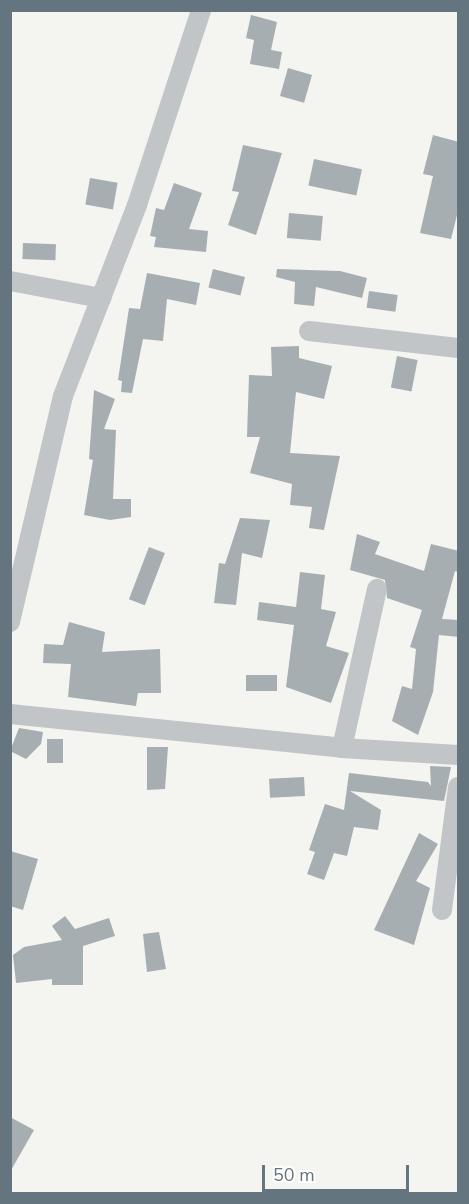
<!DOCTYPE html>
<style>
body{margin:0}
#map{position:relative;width:469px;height:1204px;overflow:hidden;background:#f4f4f0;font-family:"Nunito Sans",sans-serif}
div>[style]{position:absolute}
.building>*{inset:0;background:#a6aeb2;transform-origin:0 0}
.street>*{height:20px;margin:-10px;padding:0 10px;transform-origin:10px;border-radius:10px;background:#c2c5c8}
span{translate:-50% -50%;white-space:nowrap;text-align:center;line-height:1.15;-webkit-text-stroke:6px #fff;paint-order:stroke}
.frame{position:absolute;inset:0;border:12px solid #647580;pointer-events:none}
.scale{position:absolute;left:262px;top:1165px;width:147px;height:27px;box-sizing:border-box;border:3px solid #647580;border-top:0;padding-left:8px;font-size:18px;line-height:21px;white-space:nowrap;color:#647580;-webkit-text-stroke:4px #fff;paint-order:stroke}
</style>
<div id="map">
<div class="building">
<div style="clip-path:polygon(251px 15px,277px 22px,271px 50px,282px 52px,279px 69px,250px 64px,254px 40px,246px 38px)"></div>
<div style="left:288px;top:68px;width:25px;height:29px;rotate:16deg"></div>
<div style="clip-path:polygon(433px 135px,459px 142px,459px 207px,451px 239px,420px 233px,433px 176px,423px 174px)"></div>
<div style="clip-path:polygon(243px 145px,282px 153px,256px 235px,228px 225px,239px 192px,232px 191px)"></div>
<div style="left:314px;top:159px;width:49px;height:27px;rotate:12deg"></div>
<div style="left:90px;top:178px;width:28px;height:27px;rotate:10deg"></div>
<div style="clip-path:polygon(174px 183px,202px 193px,189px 229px,208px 231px,206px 252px,154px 247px,156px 237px,150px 236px,156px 208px,164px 210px)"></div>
<div style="left:289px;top:213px;width:34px;height:25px;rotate:5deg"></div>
<div style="left:23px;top:243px;width:33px;height:16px;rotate:2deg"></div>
<div style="left:213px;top:269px;width:33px;height:19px;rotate:14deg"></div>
<div style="clip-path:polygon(277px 269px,340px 271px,367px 278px,362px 298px,316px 287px,314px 306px,294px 304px,295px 282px,276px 277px)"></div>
<div style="clip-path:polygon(147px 273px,200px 283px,196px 305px,167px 299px,163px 341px,143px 339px,132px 393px,121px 392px,122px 381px,118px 380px,129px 308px,140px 309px)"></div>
<div style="left:369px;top:291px;width:29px;height:17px;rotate:8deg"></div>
<div style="clip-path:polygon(299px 346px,299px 358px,332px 366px,324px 399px,296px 392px,290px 453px,340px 456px,324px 530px,309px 528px,312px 507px,290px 505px,292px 484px,250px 473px,260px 437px,247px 437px,249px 375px,272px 376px,271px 347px)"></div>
<div style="left:397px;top:356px;width:21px;height:32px;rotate:11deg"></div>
<div style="clip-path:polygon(94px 390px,115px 399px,104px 429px,116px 430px,113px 499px,131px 499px,131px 517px,110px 520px,84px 515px,93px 460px,89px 459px)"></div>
<div style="clip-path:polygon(240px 518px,270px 520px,262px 558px,242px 553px,236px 605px,214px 603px,219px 563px,225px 564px)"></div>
<div style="clip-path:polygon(357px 534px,380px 542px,375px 554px,424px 571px,431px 544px,459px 551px,459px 572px,455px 571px,442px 619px,459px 620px,459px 637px,439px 635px,433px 692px,418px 735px,392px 721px,402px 686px,412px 689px,416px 649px,410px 647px,422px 610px,387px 598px,385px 580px,350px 570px)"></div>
<div style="left:149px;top:547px;width:17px;height:56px;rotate:21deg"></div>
<div style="clip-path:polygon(300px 572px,325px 575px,321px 609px,336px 612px,326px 646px,349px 653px,331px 703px,286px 687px,294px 625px,257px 620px,259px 602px,296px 607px)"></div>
<div style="clip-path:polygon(69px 622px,105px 632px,102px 652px,160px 649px,161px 693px,138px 693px,136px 706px,68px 697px,71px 664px,43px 663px,44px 644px,63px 645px)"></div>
<div style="left:246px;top:675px;width:31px;height:16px"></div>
<div style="clip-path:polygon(19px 728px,43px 732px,41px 744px,26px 759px,10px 751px)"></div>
<div style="left:47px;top:739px;width:16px;height:24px"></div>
<div style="clip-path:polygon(147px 747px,168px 747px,165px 789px,147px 790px)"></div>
<div style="clip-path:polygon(430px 766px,451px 767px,444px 801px,350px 791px,381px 810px,378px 830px,354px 827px,347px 856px,334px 853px,324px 880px,307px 874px,315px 852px,309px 850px,325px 804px,344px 810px,349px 773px,428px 782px,431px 786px)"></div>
<div style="left:304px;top:777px;width:19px;height:35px;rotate:87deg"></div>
<div style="clip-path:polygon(419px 833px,438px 844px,416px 881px,430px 888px,414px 945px,374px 930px)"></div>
<div style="clip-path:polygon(10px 851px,38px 859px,23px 910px,10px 906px)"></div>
<div style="clip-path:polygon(65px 916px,75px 929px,109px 918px,115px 936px,83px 946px,83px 985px,52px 985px,52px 979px,16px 983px,13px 955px,24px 947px,62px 940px,52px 926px)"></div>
<div style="clip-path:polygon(159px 932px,166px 969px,147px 972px,143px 934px)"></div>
<div style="clip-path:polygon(10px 1117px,34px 1130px,10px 1172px)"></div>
</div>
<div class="street">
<div style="left:10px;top:281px;width:93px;rotate:10.6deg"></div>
<div style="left:309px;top:331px;width:150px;rotate:6.5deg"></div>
<div style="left:10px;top:622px;width:232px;rotate:-76.8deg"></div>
<div style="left:63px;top:396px;width:205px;rotate:-68.8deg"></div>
<div style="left:137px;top:205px;width:205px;rotate:-71.8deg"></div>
<div style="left:10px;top:714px;width:334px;rotate:5.8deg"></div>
<div style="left:342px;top:748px;width:116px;rotate:3.5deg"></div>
<div style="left:342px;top:748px;width:163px;rotate:-77.6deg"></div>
<div style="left:442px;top:910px;width:124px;rotate:-82.6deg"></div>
</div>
<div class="frame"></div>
<div class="scale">50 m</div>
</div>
